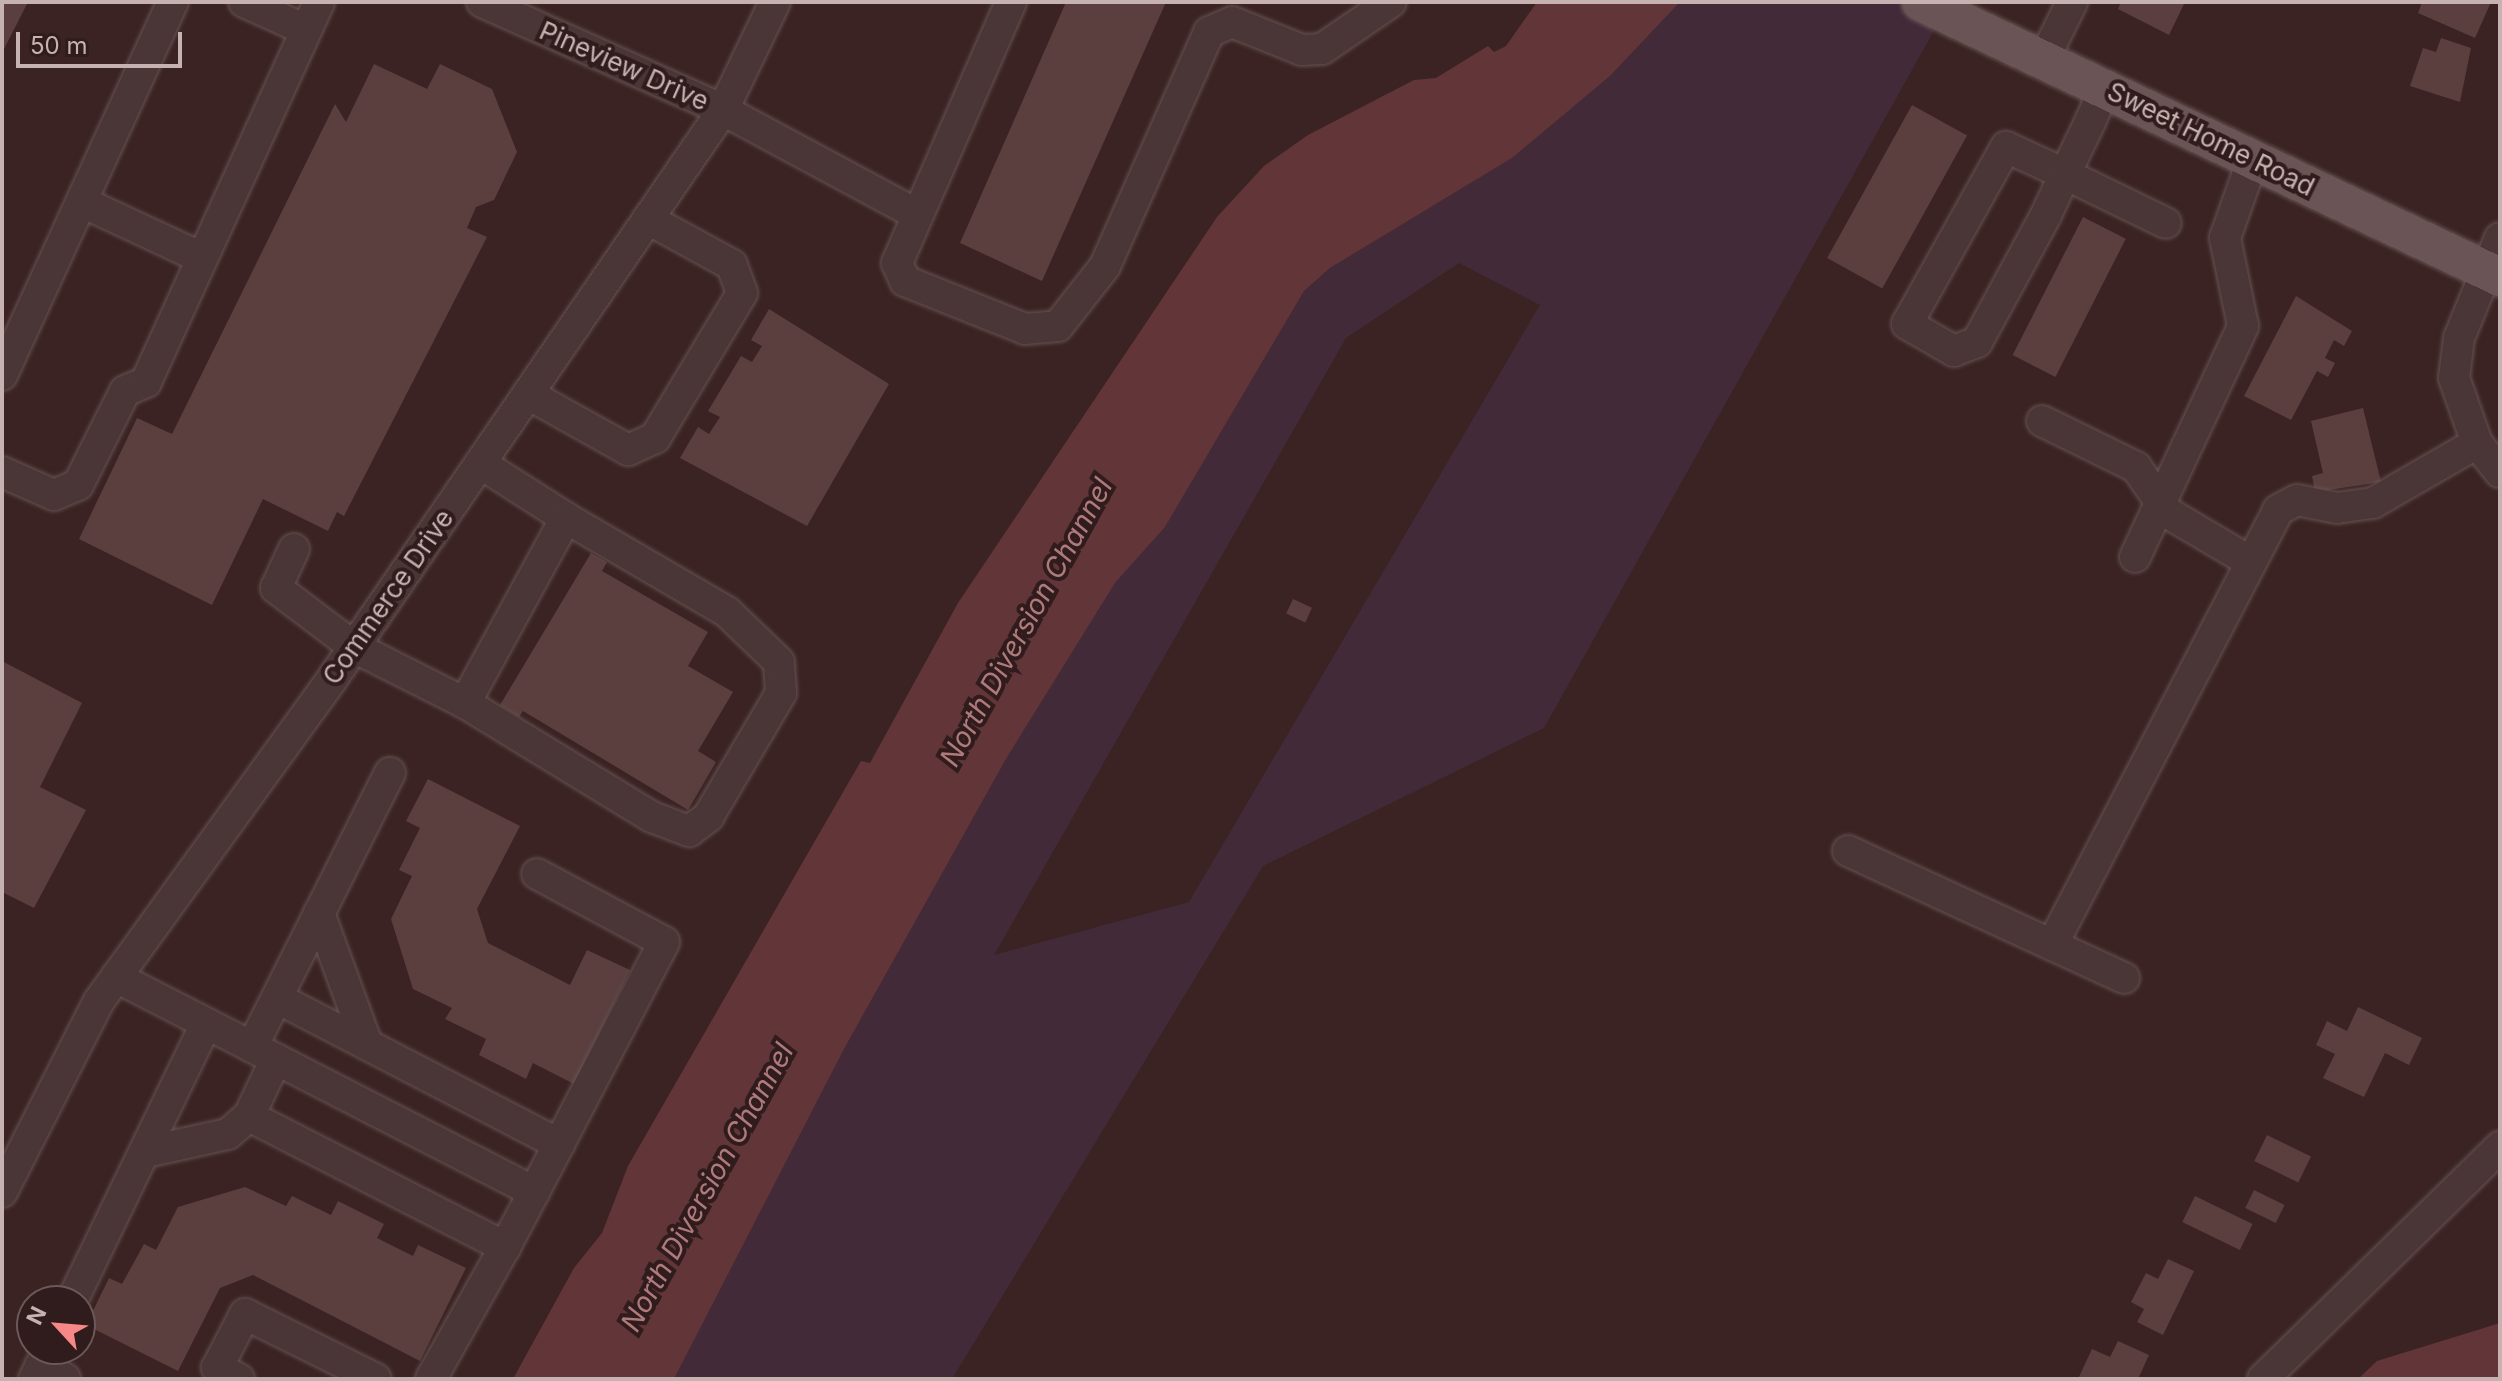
<!DOCTYPE html>
<style>
body{margin:0}
#map{position:relative;width:2502px;height:1381px;overflow:hidden;background:#3b2323;font-family:Inter,sans-serif}
div>[style]{position:absolute}
.green>*{inset:0;background:#422a38}
.water>*{inset:0;background:#623638}
.building>*{inset:0;background:#5b3f3f;transform-origin:0 0}
.roads{filter:drop-shadow(0 0 2px #665252) drop-shadow(0 0 2px #665252)}
.minor>*{height:30px;margin:-15px;padding:0 15px;transform-origin:15px;border-radius:15px;background:#4b3637}
.major>*{height:38px;margin:-19px;padding:0 19px;transform-origin:19px;border-radius:19px;background:#6b5455}
span{translate:-50% -50%;white-space:nowrap;text-align:center;line-height:1.15;-webkit-text-stroke:8px #301c1c;paint-order:stroke}
.street-label{font-size:26px;color:#c7b2b2}
.water-label{font-size:28px;color:#af7a7c;font-style:italic}
.frame{position:absolute;inset:0;border:4px solid #c7b2b2;pointer-events:none}
.north{position:absolute;left:16px;top:1285px;width:80px;height:80px;box-sizing:border-box;background:#301c1c;border:2px solid #6c5858;border-radius:50%;rotate:296deg;font-size:22px;font-weight:700;line-height:32px;text-align:center;color:#c7b2b2}
.north::after{content:'';display:block;margin:auto;width:28px;height:36px;background:#f78887;clip-path:polygon(50% 0,100% 100%,50% 72%,0 100%)}
.scale{position:absolute;left:16px;top:32px;width:166px;height:36px;box-sizing:border-box;border:4px solid #c7b2b2;border-top:0;padding-left:10px;font-size:24px;line-height:28px;white-space:nowrap;color:#c7b2b2;-webkit-text-stroke:6px #301c1c;paint-order:stroke}
</style>
<div id="map">
<div class="green">
<div style="clip-path:polygon(evenodd,1680px 2px,1950px 2px,1544px 728px,1263px 866px,952px 1379px,674px 1379px,844px 1049px,1006px 759px,1115px 583px,1165px 527px,1304px 291px,1330px 268px,1512px 158px,1610px 76px,1680px 2px,1459px 263px,1540px 305px,1189px 902px,994px 955px,1346px 338px,1459px 263px)"></div>
</div>
<div class="water">
<div style="clip-path:polygon(1537px 2px,1680px 2px,1610px 76px,1512px 158px,1330px 268px,1304px 291px,1165px 527px,1115px 583px,1006px 759px,844px 1049px,674px 1379px,513px 1379px,574px 1268px,602px 1233px,628px 1166px,861px 761px,870px 763px,958px 603px,1217px 217px,1264px 166px,1308px 135px,1414px 80px,1436px 78px,1488px 46px,1494px 52px,1506px 46px)"></div>
<div style="clip-path:polygon(2500px 1323px,2500px 1379px,2358px 1379px,2377px 1361px)"></div>
</div>
<div class="building">
<div style="clip-path:polygon(2px 2px,28px 2px,2px 53px)"></div>
<div style="clip-path:polygon(1066px 2px,1166px 2px,1042px 281px,960px 243px)"></div>
<div style="clip-path:polygon(2121px 2px,2185px 2px,2169px 35px,2118px 9px)"></div>
<div style="clip-path:polygon(2422px 2px,2491px 2px,2475px 38px,2418px 13px)"></div>
<div style="clip-path:polygon(2441px 38px,2471px 48px,2460px 102px,2410px 86px,2423px 48px,2436px 52px)"></div>
<div style="clip-path:polygon(374px 64px,427px 89px,440px 64px,492px 89px,517px 152px,494px 200px,476px 207px,467px 228px,487px 237px,344px 516px,337px 512px,328px 531px,263px 499px,212px 605px,79px 539px,137px 418px,172px 434px,335px 104px,346px 122px)"></div>
<div style="left:1912px;top:105px;width:63px;height:175px;rotate:29deg"></div>
<div style="left:2083px;top:217px;width:48px;height:155px;rotate:27deg"></div>
<div style="clip-path:polygon(2296px 296px,2352px 331px,2344px 346px,2334px 340px,2325px 358px,2335px 363px,2328px 377px,2317px 371px,2291px 420px,2244px 396px)"></div>
<div style="clip-path:polygon(769px 309px,889px 384px,807px 526px,680px 458px,698px 427px,709px 434px,720px 417px,708px 411px,741px 356px,752px 362px,762px 346px,751px 340px)"></div>
<div style="clip-path:polygon(2363px 408px,2381px 482px,2315px 492px,2312px 476px,2323px 473px,2311px 421px)"></div>
<div style="clip-path:polygon(591px 553px,607px 562px,602px 571px,708px 632px,688px 666px,733px 692px,698px 751px,716px 762px,688px 810px,523px 711px,519px 717px,500px 705px)"></div>
<div style="left:1293px;top:599px;width:21px;height:16px;rotate:25deg"></div>
<div style="clip-path:polygon(2px 661px,82px 703px,40px 787px,86px 810px,34px 908px,2px 892px)"></div>
<div style="clip-path:polygon(428px 779px,520px 826px,477px 909px,488px 943px,570px 985px,587px 950px,630px 970px,574px 1084px,533px 1063px,526px 1079px,479px 1055px,486px 1039px,445px 1019px,452px 1008px,413px 989px,391px 919px,412px 876px,399px 870px,420px 828px,406px 821px)"></div>
<div style="clip-path:polygon(2358px 1007px,2422px 1038px,2409px 1065px,2385px 1053px,2364px 1097px,2323px 1078px,2335px 1054px,2316px 1045px,2327px 1021px,2347px 1031px)"></div>
<div style="left:2267px;top:1135px;width:49px;height:29px;rotate:26deg"></div>
<div style="clip-path:polygon(245px 1187px,286px 1206px,292px 1196px,331px 1215px,338px 1201px,384px 1224px,377px 1238px,413px 1256px,418px 1245px,466px 1268px,420px 1361px,253px 1275px,220px 1288px,178px 1371px,86px 1325px,109px 1278px,122px 1284px,144px 1244px,156px 1250px,178px 1207px)"></div>
<div style="left:2254px;top:1190px;width:34px;height:20px;rotate:26deg"></div>
<div style="left:2195px;top:1196px;width:64px;height:29px;rotate:26deg"></div>
<div style="clip-path:polygon(2168px 1259px,2194px 1271px,2163px 1335px,2137px 1322px,2144px 1309px,2131px 1302px,2146px 1273px,2158px 1279px)"></div>
<div style="clip-path:polygon(2118px 1341px,2149px 1355px,2138px 1379px,2078px 1379px,2092px 1349px,2110px 1357px)"></div>
</div>
<div class="roads">
<div class="minor">
<div style="left:244px;top:2px;width:68px;rotate:24.3deg"></div>
<div style="left:482px;top:2px;width:264px;rotate:24.1deg"></div>
<div style="left:723px;top:110px;width:221px;rotate:28.3deg"></div>
<div style="left:1011px;top:2px;width:285px;rotate:113.6deg"></div>
<div style="left:897px;top:263px;width:20px;rotate:66deg"></div>
<div style="left:905px;top:281px;width:129px;rotate:21.8deg"></div>
<div style="left:1025px;top:329px;width:33px;rotate:-5deg"></div>
<div style="left:1058px;top:326px;width:76px;rotate:-51.9deg"></div>
<div style="left:1105px;top:266px;width:256px;rotate:-66deg"></div>
<div style="left:1209px;top:32px;width:25px;rotate:-23deg"></div>
<div style="left:1232px;top:22px;width:75px;rotate:21.8deg"></div>
<div style="left:1302px;top:50px;width:20px;rotate:-3deg"></div>
<div style="left:1322px;top:49px;width:83px;rotate:-34.3deg"></div>
<div style="left:2044px;top:59px;width:64px;rotate:-63.8deg"></div>
<div style="left:2105px;top:88px;width:37px;rotate:114deg"></div>
<div style="left:2090px;top:122px;width:58px;rotate:115.7deg"></div>
<div style="left:2065px;top:174px;width:45px;rotate:114.9deg"></div>
<div style="left:2046px;top:215px;width:145px;rotate:118.5deg"></div>
<div style="left:1977px;top:342px;width:25px;rotate:159deg"></div>
<div style="left:1954px;top:351px;width:54px;rotate:-150.1deg"></div>
<div style="left:1907px;top:324px;width:203px;rotate:-60.8deg"></div>
<div style="left:2006px;top:147px;width:65px;rotate:24.6deg"></div>
<div style="left:2065px;top:174px;width:112px;rotate:25.9deg"></div>
<div style="left:82px;top:202px;width:132px;rotate:25deg"></div>
<div style="left:2500px;top:238px;width:108px;rotate:112.3deg"></div>
<div style="left:2459px;top:338px;width:40px;rotate:97.1deg"></div>
<div style="left:2454px;top:378px;width:69px;rotate:70.5deg"></div>
<div style="left:2477px;top:443px;width:37px;rotate:52deg"></div>
<div style="left:2px;top:375px;width:410px;rotate:-65.4deg"></div>
<div style="left:528px;top:394px;width:115px;rotate:29.2deg"></div>
<div style="left:628px;top:450px;width:30px;rotate:-24deg"></div>
<div style="left:655px;top:438px;width:169px;rotate:-59deg"></div>
<div style="left:742px;top:293px;width:30px;rotate:-110deg"></div>
<div style="left:732px;top:265px;width:96px;rotate:-151.3deg"></div>
<div style="left:2042px;top:421px;width:105px;rotate:26.1deg"></div>
<div style="left:2136px;top:467px;width:56px;rotate:55.2deg"></div>
<div style="left:2168px;top:513px;width:92px;rotate:30.7deg"></div>
<div style="left:2px;top:472px;width:57px;rotate:23.9deg"></div>
<div style="left:54px;top:495px;width:26px;rotate:-23deg"></div>
<div style="left:78px;top:485px;width:105px;rotate:-63.4deg"></div>
<div style="left:125px;top:391px;width:23px;rotate:-23deg"></div>
<div style="left:146px;top:382px;width:418px;rotate:-65.5deg"></div>
<div style="left:294px;top:549px;width:43px;rotate:114.8deg"></div>
<div style="left:276px;top:588px;width:98px;rotate:37.1deg"></div>
<div style="left:354px;top:647px;width:124px;rotate:26.8deg"></div>
<div style="left:465px;top:703px;width:211px;rotate:-61.4deg"></div>
<div style="left:566px;top:518px;width:102px;rotate:-147.4deg"></div>
<div style="left:2135px;top:557px;width:255px;rotate:-64.9deg"></div>
<div style="left:2243px;top:326px;width:90px;rotate:-101.6deg"></div>
<div style="left:2225px;top:238px;width:84px;rotate:-70.5deg"></div>
<div style="left:465px;top:703px;width:219px;rotate:31.4deg"></div>
<div style="left:652px;top:817px;width:40px;rotate:21deg"></div>
<div style="left:689px;top:831px;width:24px;rotate:-36deg"></div>
<div style="left:708px;top:817px;width:144px;rotate:-59.5deg"></div>
<div style="left:781px;top:693px;width:31px;rotate:-94deg"></div>
<div style="left:779px;top:662px;width:72px;rotate:-136.1deg"></div>
<div style="left:727px;top:612px;width:186px;rotate:-149.7deg"></div>
<div style="left:1848px;top:851px;width:304px;rotate:24.7deg"></div>
<div style="left:319px;top:913px;width:140px;rotate:69.9deg"></div>
<div style="left:2052px;top:945px;width:490px;rotate:-62.5deg"></div>
<div style="left:2278px;top:510px;width:21px;rotate:-28deg"></div>
<div style="left:2297px;top:500px;width:41px;rotate:11.3deg"></div>
<div style="left:2337px;top:508px;width:36px;rotate:-8deg"></div>
<div style="left:2373px;top:503px;width:120px;rotate:-30deg"></div>
<div style="left:116px;top:977px;width:470px;rotate:27.2deg"></div>
<div style="left:534px;top:1192px;width:282px;rotate:-62.5deg"></div>
<div style="left:664px;top:942px;width:144px;rotate:-151.8deg"></div>
<div style="left:277px;top:998px;width:318px;rotate:27.4deg"></div>
<div style="left:252px;top:1047px;width:307px;rotate:-63.3deg"></div>
<div style="left:249px;top:1116px;width:288px;rotate:27.1deg"></div>
<div style="left:505px;top:1247px;width:151px;rotate:119.3deg"></div>
<div style="left:146px;top:1152px;width:84px;rotate:-12.4deg"></div>
<div style="left:228px;top:1134px;width:28px;rotate:-41deg"></div>
<div style="left:249px;top:1116px;width:63px;rotate:-64.7deg"></div>
<div style="left:2px;top:1192px;width:214px;rotate:-63.1deg"></div>
<div style="left:99px;top:1001px;width:401px;rotate:-54.1deg"></div>
<div style="left:334px;top:676px;width:687px;rotate:-55.5deg"></div>
<div style="left:723px;top:110px;width:120px;rotate:-64.3deg"></div>
<div style="left:505px;top:1247px;width:62px;rotate:-62.2deg"></div>
<div style="left:72px;top:1301px;width:308px;rotate:-64.2deg"></div>
<div style="left:40px;top:1366px;width:28px;rotate:27deg"></div>
<div style="left:34px;top:1379px;width:34px;rotate:-63deg"></div>
<div style="left:239px;top:1379px;width:25px;rotate:-153deg"></div>
<div style="left:217px;top:1368px;width:61px;rotate:-62.6deg"></div>
<div style="left:245px;top:1314px;width:146px;rotate:26.4deg"></div>
<div style="left:2263px;top:1379px;width:332px;rotate:-44.4deg"></div>
</div>
<div class="major">
<div style="left:1921px;top:2px;width:641px;rotate:25.41deg"></div>
</div>
</div>
<div class="street-label">
<span style="left:624px;top:66px;rotate:24deg">Pineview Drive</span>
<span style="left:2211px;top:139px;rotate:26deg">Sweet Home Road</span>
<span style="left:388px;top:597px;rotate:-55deg">Commerce Drive</span>
</div>
<div class="water-label">
<span style="left:1026px;top:622px;rotate:-61deg">North Diversion Channel</span>
<span style="left:707px;top:1187px;rotate:-61deg">North Diversion Channel</span>
</div>
<div class="frame"></div>
<div class="north">N</div>
<div class="scale">50 m</div>
</div>
